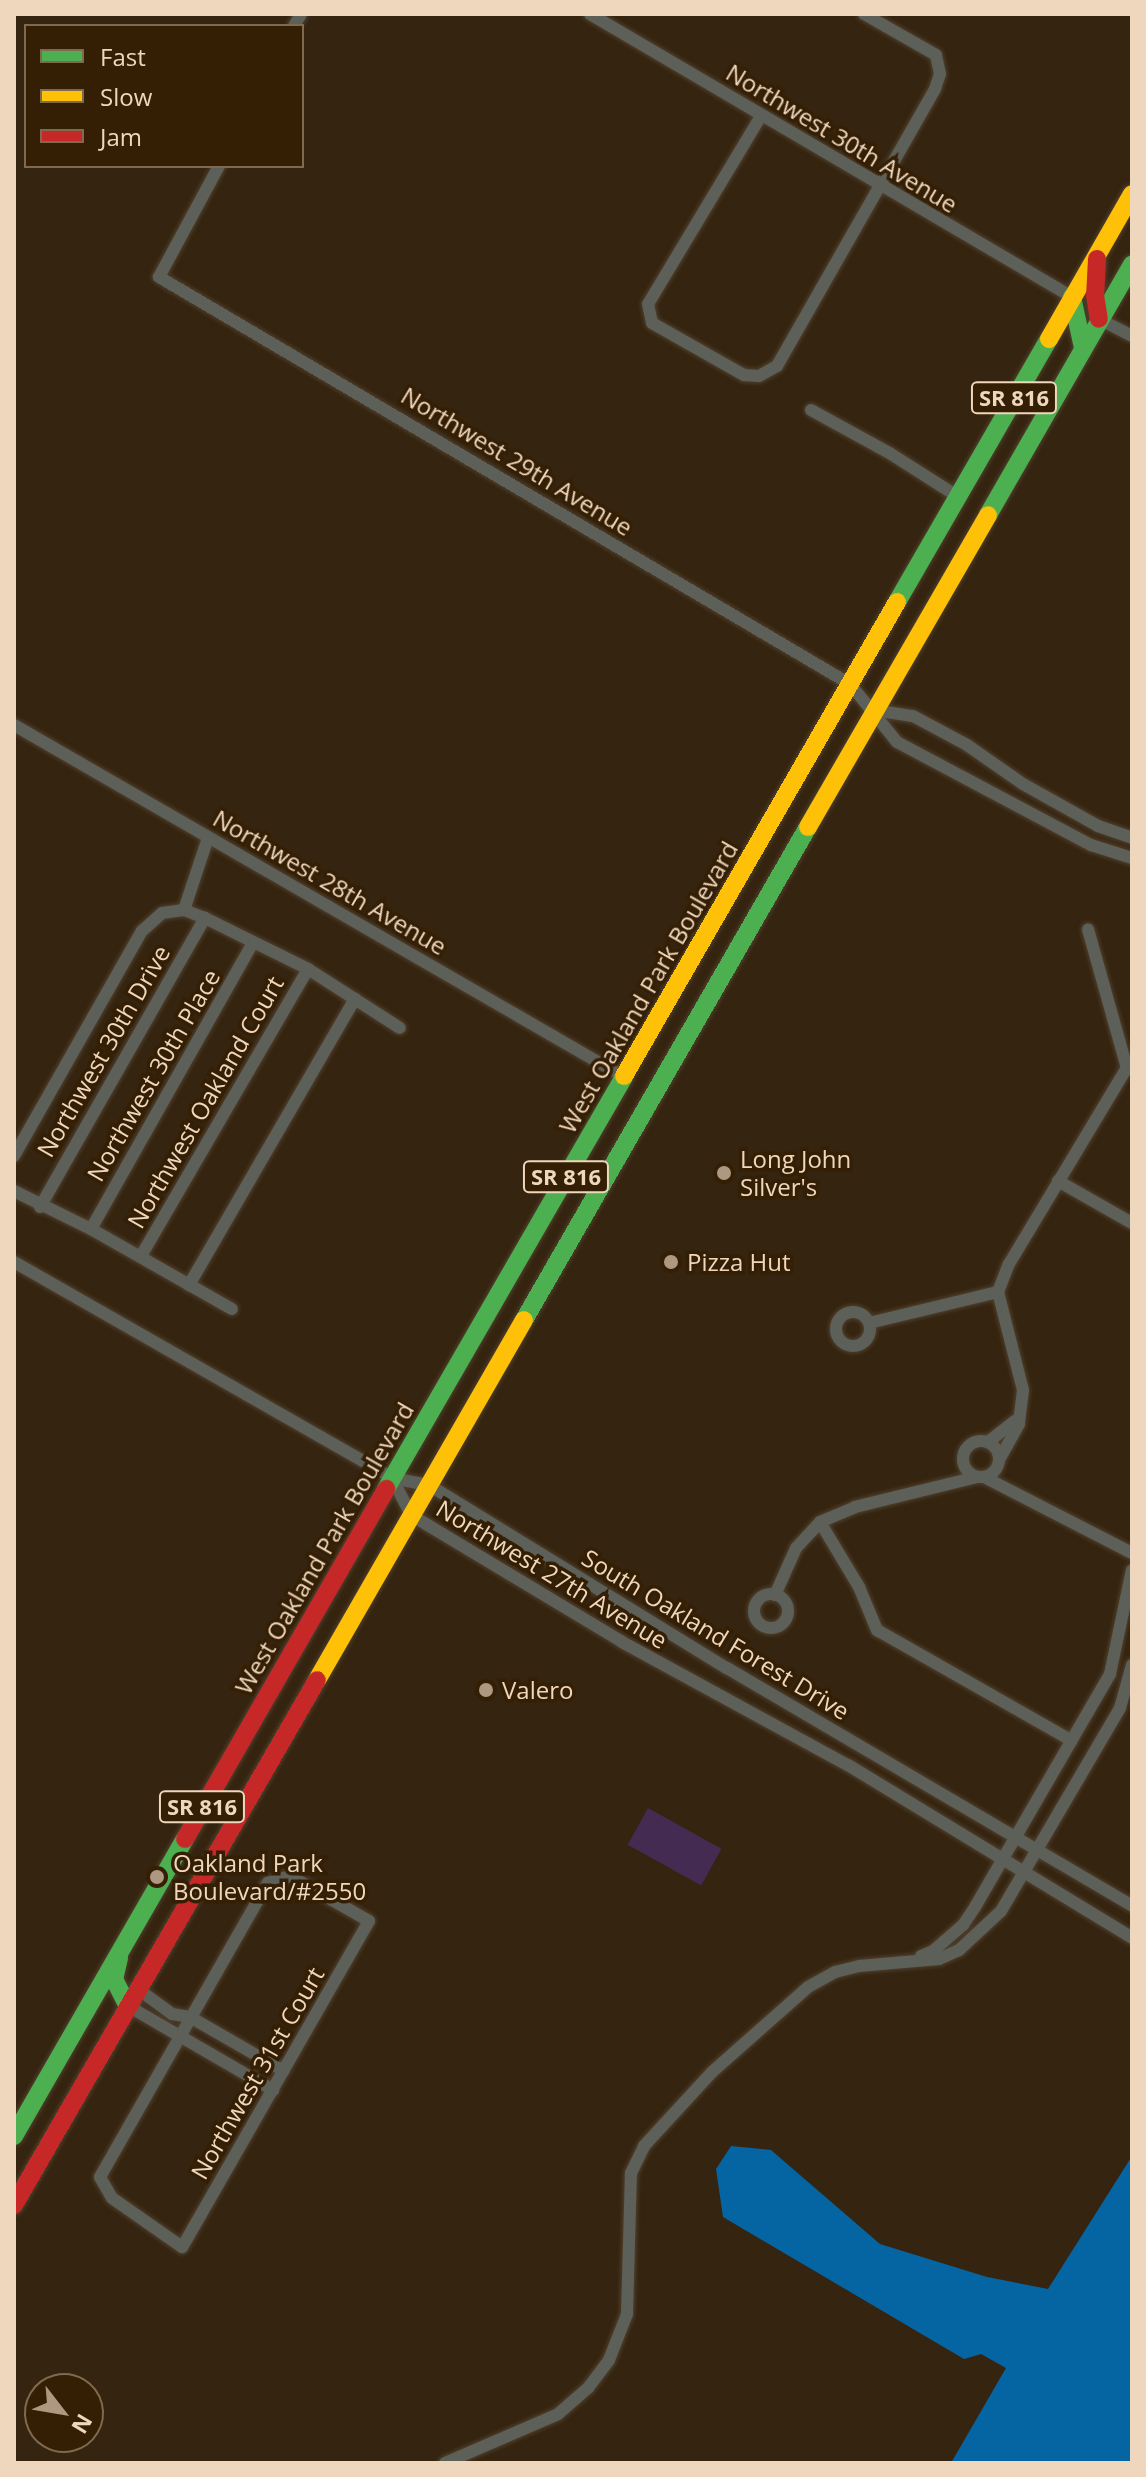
<!DOCTYPE html>
<style>
body{margin:0}
#map{position:relative;width:1146px;height:2477px;overflow:hidden;background:#35240f;font-family:"Open Sans",sans-serif}
div>[style]{position:absolute}
.green>*{inset:0;background:#432b51;transform-origin:0 0}
.water>*{inset:0;background:#0564a2}
.roads{filter:drop-shadow(0 0 2px #4f402e) drop-shadow(0 0 2px #4f402e)}
.street>*{height:12px;margin:-6px;padding:0 6px;transform-origin:6px;border-radius:6px;background:#5c6059}
.street>.ring{margin:-6px;padding:0;box-sizing:content-box;background:none;border:12px solid #5c6059;border-radius:50%}
.fast>*{height:18px;margin:-9px;padding:0 9px;transform-origin:9px;border-radius:9px;background:#4caf50}
.slow>*{height:18px;margin:-9px;padding:0 9px;transform-origin:9px;border-radius:9px;background:#ffc107}
.jam>*{height:18px;margin:-9px;padding:0 9px;transform-origin:9px;border-radius:9px;background:#c62828}
.dots>*{width:22px;height:22px;translate:-50% -50%;box-sizing:border-box;border:4px solid #341f05;border-radius:50%}
span{translate:-50% -50%;white-space:nowrap;text-align:center;line-height:1.15;-webkit-text-stroke:7px #341f05;paint-order:stroke}
.shield-label span{padding:2px 6px;background:#341f05;border:2px solid;border-radius:6px;-webkit-text-stroke-width:0}
.shield-label{font-size:22px;color:#efd7be;font-weight:700}
.street-label{font-size:24px;color:#efd7be}
.poi-label{font-size:24px;color:#efd7be}
.left{translate:0 -50%;text-align:left}
.frame{position:absolute;inset:0;border:16px solid #efd7be;pointer-events:none}
.legend{position:absolute;left:24px;top:24px;width:280px;height:144px;box-sizing:border-box;background:#341f05;border:2px solid #7f694f;margin:0;padding:10px 14px;list-style:none;font-size:24px;color:#efd7be}
.legend li{display:flex;align-items:center;gap:16px;height:40px}
.legend b{width:40px;border:2px solid #7f694f}
.north{position:absolute;left:24px;top:2373px;width:80px;height:80px;box-sizing:border-box;background:#341f05;border:2px solid #7f694f;border-radius:50%;rotate:121deg;font-size:22px;font-weight:700;line-height:32px;text-align:center;color:#efd7be}
.north::after{content:'';display:block;margin:auto;width:28px;height:36px;background:#ae9881;clip-path:polygon(50% 0,100% 100%,50% 72%,0 100%)}
</style>
<div id="map">
<div class="green">
<div style="left:648px;top:1808px;width:84px;height:42px;rotate:29deg"></div>
</div>
<div class="water">
<div style="clip-path:polygon(731px 2146px,771px 2150px,880px 2244px,987px 2277px,1048px 2289px,1132px 2156px,1132px 2463px,951px 2463px,1006px 2368px,981px 2354px,964px 2359px,723px 2217px,716px 2169px)"></div>
</div>
<div class="roads">
<div class="street">
<div style="left:590px;top:14px;width:559px;rotate:30.42deg"></div>
<div style="left:294px;top:26px;width:14px;rotate:-60deg"></div>
<div style="left:761px;top:116px;width:219px;rotate:121deg"></div>
<div style="left:648px;top:304px;width:19px;rotate:78deg"></div>
<div style="left:652px;top:323px;width:106px;rotate:29.5deg"></div>
<div style="left:744px;top:375px;width:15px;rotate:4deg"></div>
<div style="left:759px;top:376px;width:21px;rotate:-29deg"></div>
<div style="left:777px;top:366px;width:319px;rotate:-60.3deg"></div>
<div style="left:935px;top:89px;width:16px;rotate:-72deg"></div>
<div style="left:940px;top:74px;width:19px;rotate:-102deg"></div>
<div style="left:936px;top:55px;width:83px;rotate:-150.3deg"></div>
<div style="left:219px;top:166px;width:126px;rotate:118.4deg"></div>
<div style="left:159px;top:277px;width:802px;rotate:30.5deg"></div>
<div style="left:850px;top:684px;width:75px;rotate:51deg"></div>
<div style="left:897px;top:742px;width:220px;rotate:28deg"></div>
<div style="left:1091px;top:845px;width:43px;rotate:17.6deg"></div>
<div style="left:1099px;top:319px;width:37px;rotate:27deg"></div>
<div style="left:811px;top:410px;width:91px;rotate:28.8deg"></div>
<div style="left:891px;top:454px;width:78px;rotate:32.5deg"></div>
<div style="left:874px;top:710px;width:39px;rotate:9deg"></div>
<div style="left:913px;top:716px;width:61px;rotate:28.2deg"></div>
<div style="left:967px;top:745px;width:68px;rotate:34.9deg"></div>
<div style="left:1023px;top:784px;width:86px;rotate:29.2deg"></div>
<div style="left:1098px;top:826px;width:36px;rotate:19deg"></div>
<div style="left:14px;top:725px;width:704px;rotate:29.99deg"></div>
<div style="left:184px;top:910px;width:76px;rotate:-71.6deg"></div>
<div style="left:14px;top:1156px;width:259px;rotate:-60.4deg"></div>
<div style="left:142px;top:931px;width:27px;rotate:-42deg"></div>
<div style="left:162px;top:913px;width:22px;rotate:-8deg"></div>
<div style="left:184px;top:910px;width:22px;rotate:21deg"></div>
<div style="left:205px;top:918px;width:115px;rotate:26.3deg"></div>
<div style="left:308px;top:969px;width:109px;rotate:32.7deg"></div>
<div style="left:1058px;top:1181px;width:85px;rotate:29.6deg"></div>
<div style="left:14px;top:1191px;width:86px;rotate:26.3deg"></div>
<div style="left:91px;top:1229px;width:162px;rotate:29.6deg"></div>
<div style="left:40px;top:1207px;width:333px;rotate:-60.3deg"></div>
<div style="left:91px;top:1229px;width:329px;rotate:-60.5deg"></div>
<div style="left:141px;top:1256px;width:332px;rotate:-59.8deg"></div>
<div style="left:14px;top:1262px;width:435px;rotate:29.7deg"></div>
<div style="left:392px;top:1478px;width:42px;rotate:62.8deg"></div>
<div style="left:411px;top:1515px;width:246px;rotate:31deg"></div>
<div style="left:622px;top:1642px;width:257px;rotate:28.6deg"></div>
<div style="left:848px;top:1765px;width:333px;rotate:31.3deg"></div>
<div style="left:189px;top:1285px;width:331px;rotate:-59.9deg"></div>
<div style="left:998px;top:1292px;width:30px;rotate:-69deg"></div>
<div style="left:1009px;top:1264px;width:229px;rotate:-59deg"></div>
<div style="left:1127px;top:1068px;width:144px;rotate:-105.7deg"></div>
<div style="left:998px;top:1292px;width:101px;rotate:75.7deg"></div>
<div style="left:1023px;top:1390px;width:34px;rotate:97deg"></div>
<div style="left:1019px;top:1424px;width:41px;rotate:119.1deg"></div>
<div class="ring" style="left:836px;top:1312px;width:22px;height:22px"></div>
<div style="left:869px;top:1323px;width:133px;rotate:-13.5deg"></div>
<div class="ring" style="left:963px;top:1441px;width:24px;height:24px"></div>
<div style="left:988px;top:1442px;width:34px;rotate:-38deg"></div>
<div style="left:984px;top:1477px;width:166px;rotate:27.2deg"></div>
<div style="left:392px;top:1478px;width:38px;rotate:11deg"></div>
<div style="left:429px;top:1485px;width:350px;rotate:31.6deg"></div>
<div style="left:727px;top:1668px;width:470px;rotate:30.4deg"></div>
<div style="left:820px;top:1522px;width:76px;rotate:59deg"></div>
<div style="left:859px;top:1587px;width:47px;rotate:67.3deg"></div>
<div style="left:877px;top:1630px;width:224px;rotate:29.6deg"></div>
<div class="ring" style="left:754px;top:1594px;width:22px;height:22px"></div>
<div style="left:775px;top:1595px;width:51px;rotate:-65.9deg"></div>
<div style="left:796px;top:1548px;width:35px;rotate:-47deg"></div>
<div style="left:820px;top:1522px;width:38px;rotate:-23deg"></div>
<div style="left:855px;top:1507px;width:126px;rotate:-13.8deg"></div>
<div style="left:290px;top:1876px;width:91px;rotate:29.7deg"></div>
<div style="left:369px;top:1921px;width:376px;rotate:119.8deg"></div>
<div style="left:182px;top:2247px;width:85px;rotate:-145deg"></div>
<div style="left:112px;top:2198px;width:24px;rotate:-120deg"></div>
<div style="left:100px;top:2177px;width:339px;rotate:-60.3deg"></div>
<div style="left:268px;top:1883px;width:23px;rotate:-18deg"></div>
<div style="left:921px;top:1956px;width:13px;rotate:-23deg"></div>
<div style="left:933px;top:1951px;width:40px;rotate:-41deg"></div>
<div style="left:963px;top:1925px;width:22px;rotate:-56deg"></div>
<div style="left:975px;top:1907px;width:269px;rotate:-59.9deg"></div>
<div style="left:1110px;top:1674px;width:106px;rotate:-78.1deg"></div>
<div style="left:138px;top:1989px;width:42px;rotate:36.3deg"></div>
<div style="left:172px;top:2014px;width:18px;rotate:9deg"></div>
<div style="left:190px;top:2017px;width:108px;rotate:29.9deg"></div>
<div style="left:128px;top:2006px;width:168px;rotate:30.1deg"></div>
<div style="left:445px;top:2463px;width:123px;rotate:-23.4deg"></div>
<div style="left:558px;top:2414px;width:40px;rotate:-41deg"></div>
<div style="left:588px;top:2388px;width:35px;rotate:-53deg"></div>
<div style="left:609px;top:2360px;width:49px;rotate:-68.6deg"></div>
<div style="left:627px;top:2314px;width:141px;rotate:-88.4deg"></div>
<div style="left:631px;top:2173px;width:30px;rotate:-64deg"></div>
<div style="left:644px;top:2146px;width:100px;rotate:-47.4deg"></div>
<div style="left:712px;top:2072px;width:128px;rotate:-41.5deg"></div>
<div style="left:808px;top:1987px;width:31px;rotate:-29deg"></div>
<div style="left:835px;top:1972px;width:25px;rotate:-14deg"></div>
<div style="left:859px;top:1966px;width:80px;rotate:-5deg"></div>
<div style="left:939px;top:1959px;width:22px;rotate:-24deg"></div>
<div style="left:959px;top:1950px;width:57px;rotate:-42.9deg"></div>
<div style="left:1001px;top:1911px;width:235px;rotate:-59.6deg"></div>
<div style="left:1120px;top:1708px;width:45px;rotate:-74.4deg"></div>
</div>
<div class="fast">
<div style="left:1072px;top:297px;width:52px;rotate:77.8deg"></div>
<div style="left:988px;top:515px;width:289px;rotate:-60.1deg"></div>
<div style="left:897px;top:602px;width:304px;rotate:-60deg"></div>
<div style="left:524px;top:1320px;width:569px;rotate:-60.06deg"></div>
<div style="left:386px;top:1489px;width:477px;rotate:-60deg"></div>
<div style="left:119px;top:1958px;width:22px;rotate:103deg"></div>
<div style="left:114px;top:1979px;width:30px;rotate:63deg"></div>
<div style="left:14px;top:2136px;width:343px;rotate:-60.1deg"></div>
</div>
<div class="slow">
<div style="left:1049px;top:339px;width:167px;rotate:-60.2deg"></div>
<div style="left:808px;top:827px;width:360px;rotate:-60deg"></div>
<div style="left:624px;top:1076px;width:547px;rotate:-60.06deg"></div>
<div style="left:317px;top:1680px;width:415px;rotate:-60.1deg"></div>
</div>
<div class="jam">
<div style="left:1097px;top:259px;width:36px;rotate:93deg"></div>
<div style="left:1095px;top:295px;width:24px;rotate:81deg"></div>
<div style="left:185px;top:1839px;width:404px;rotate:-60.1deg"></div>
<div style="left:14px;top:2205px;width:606px;rotate:-60.01deg"></div>
</div>
</div>
<div class="dots">
<div style="left:724px;top:1173px;background:#ae9881"></div>
<div style="left:671px;top:1262px;background:#ae9881"></div>
<div style="left:486px;top:1690px;background:#ae9881"></div>
<div style="left:157px;top:1877px;background:#ae9881"></div>
</div>
<div class="shield-label">
<span style="left:1014px;top:398px">SR 816</span>
<span style="left:566px;top:1177px">SR 816</span>
<span style="left:202px;top:1807px">SR 816</span>
</div>
<div class="street-label">
<span style="left:842px;top:138px;rotate:31deg">Northwest 30th Avenue</span>
<span style="left:517px;top:461px;rotate:31deg">Northwest 29th Avenue</span>
<span style="left:330px;top:882px;rotate:30deg">Northwest 28th Avenue</span>
<span style="left:648px;top:987px;rotate:-60deg">West Oakland Park Boulevard</span>
<span style="left:103px;top:1051px;rotate:-60deg">Northwest 30th Drive</span>
<span style="left:153px;top:1075px;rotate:-60deg">Northwest 30th Place</span>
<span style="left:205px;top:1102px;rotate:-60deg">Northwest Oakland Court</span>
<span style="left:324px;top:1548px;rotate:-60deg">West Oakland Park Boulevard</span>
<span style="left:552px;top:1574px;rotate:31deg">Northwest 27th Avenue</span>
<span style="left:716px;top:1634px;rotate:31deg">South Oakland Forest Drive</span>
<span style="left:257px;top:2073px;rotate:-60deg">Northwest 31st Court</span>
</div>
<div class="poi-label">
<span class="left" style="left:740px;top:1173px">Long John<br>Silver's</span>
<span class="left" style="left:687px;top:1262px">Pizza Hut</span>
<span class="left" style="left:502px;top:1690px">Valero</span>
<span class="left" style="left:173px;top:1877px">Oakland Park<br>Boulevard/#2550</span>
</div>
<div class="frame"></div>
<ul class="legend">
<li><b style="height:10px;background:#4caf50"></b>Fast</li>
<li><b style="height:10px;background:#ffc107"></b>Slow</li>
<li><b style="height:10px;background:#c62828"></b>Jam</li>
</ul>
<div class="north">N</div>
</div>
